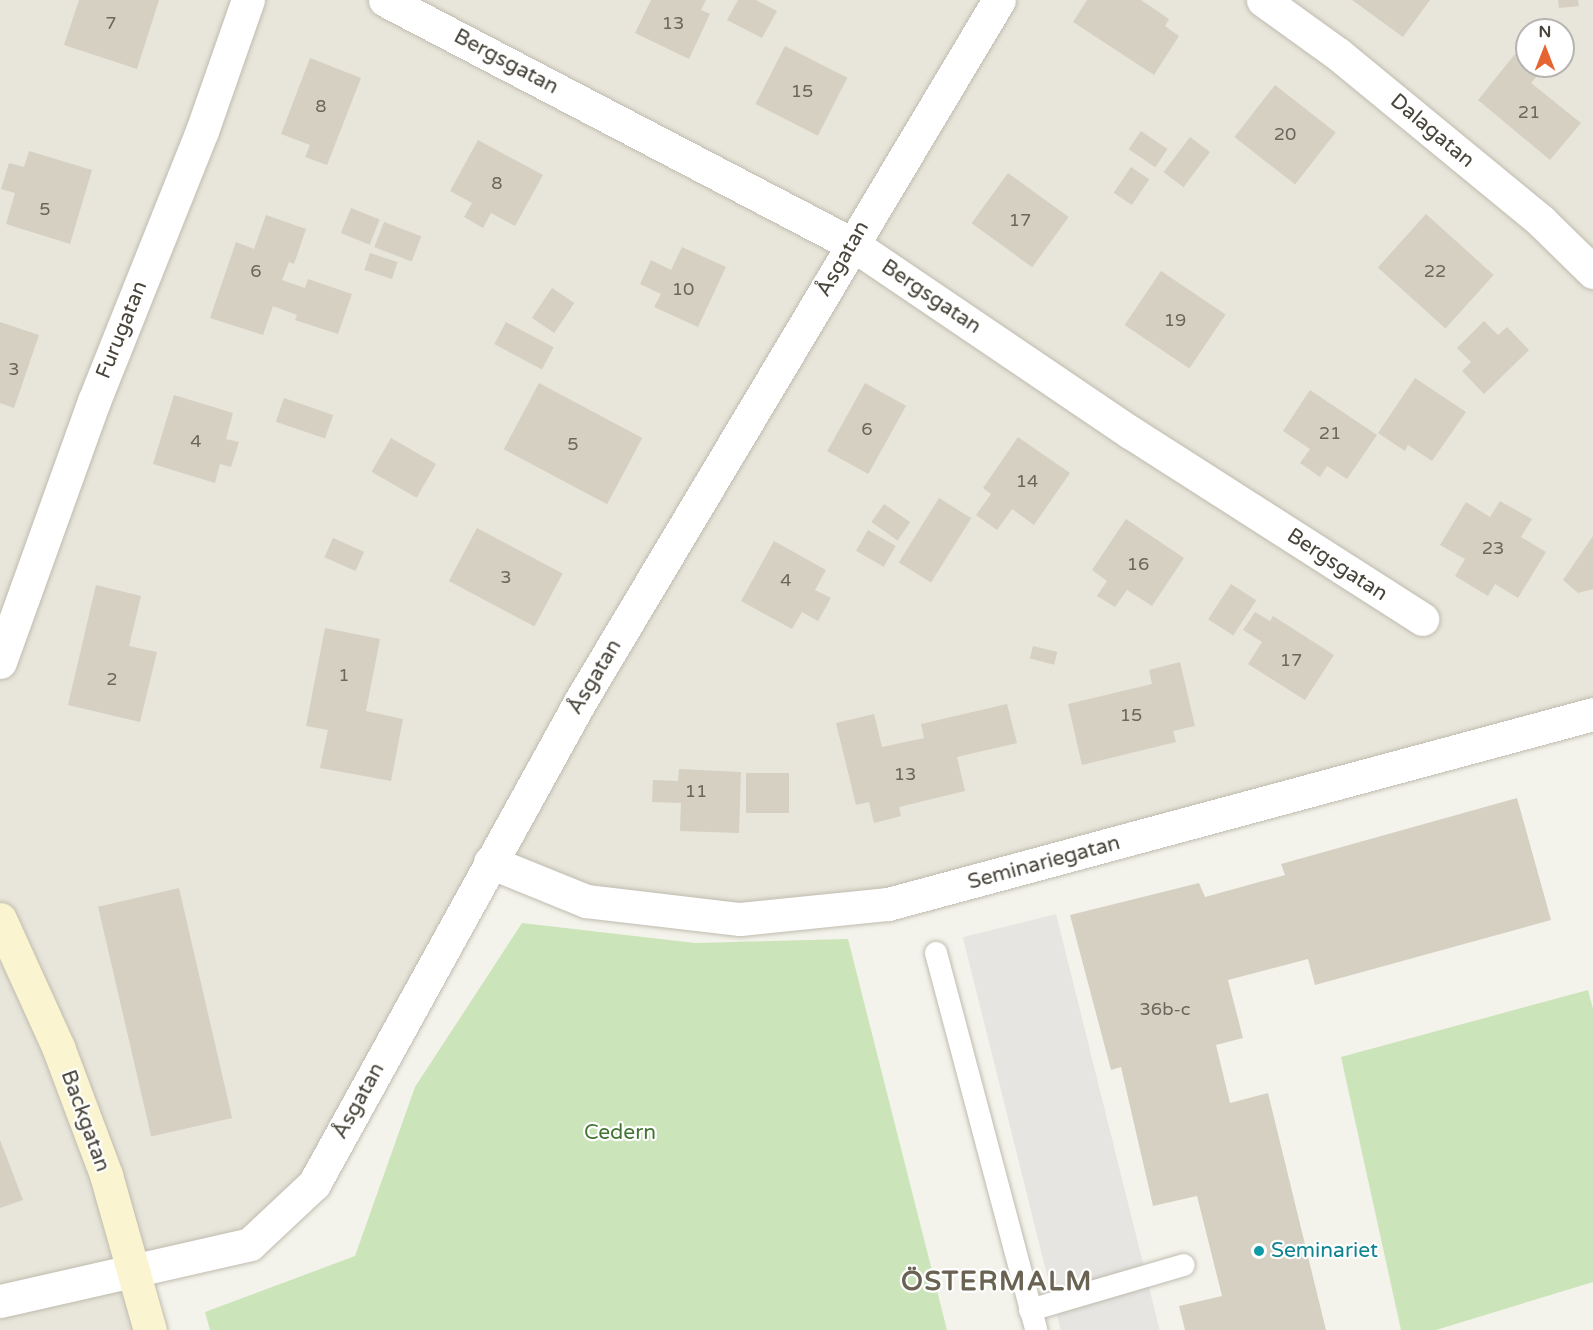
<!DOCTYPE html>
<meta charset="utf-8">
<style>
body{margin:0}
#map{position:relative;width:1593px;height:1330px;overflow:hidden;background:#f4f3eb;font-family:"Varela Round",sans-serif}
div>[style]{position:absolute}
.residential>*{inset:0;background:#e8e5da}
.green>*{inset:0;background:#cbe4b9}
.parking>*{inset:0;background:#e6e5e2;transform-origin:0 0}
.building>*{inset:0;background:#d5d0c2;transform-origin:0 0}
.roads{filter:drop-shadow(0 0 2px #bfbbaf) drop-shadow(0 0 2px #bfbbaf)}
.lane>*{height:22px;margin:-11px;padding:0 11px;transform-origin:11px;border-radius:11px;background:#fff}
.street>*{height:33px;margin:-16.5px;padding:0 16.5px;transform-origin:16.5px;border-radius:16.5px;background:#fff}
.secondary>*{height:33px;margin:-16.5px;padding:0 16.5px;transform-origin:16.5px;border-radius:16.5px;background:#faf5d0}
.dots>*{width:16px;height:16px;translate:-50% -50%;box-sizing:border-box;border:3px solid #fff;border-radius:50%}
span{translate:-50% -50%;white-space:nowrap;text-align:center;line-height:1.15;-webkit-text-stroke:4.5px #fff;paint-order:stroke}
.number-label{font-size:18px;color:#6b675c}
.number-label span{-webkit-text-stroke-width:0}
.street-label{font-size:21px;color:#48443a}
.park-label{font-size:21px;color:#427532}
.culture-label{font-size:21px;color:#0d838f}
.left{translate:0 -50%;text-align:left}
.district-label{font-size:27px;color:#6a6352;font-weight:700;letter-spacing:1.5px}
.north{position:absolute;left:1515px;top:18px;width:60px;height:60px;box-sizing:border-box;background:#fff;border:2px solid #b6b4b0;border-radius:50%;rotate:0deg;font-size:16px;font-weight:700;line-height:24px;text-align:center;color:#48443a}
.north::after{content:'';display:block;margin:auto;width:21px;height:27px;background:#e66431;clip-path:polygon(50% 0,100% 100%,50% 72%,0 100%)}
</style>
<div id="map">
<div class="residential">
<div style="clip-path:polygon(evenodd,0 0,1593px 0,1593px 714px,1167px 831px,739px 919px,485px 878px,291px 1216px,132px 1268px,149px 1330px,0 1330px,0 0,1527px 30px,1563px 30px,1563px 66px,1527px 66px,1527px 30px)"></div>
</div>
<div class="green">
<div style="clip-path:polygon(522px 923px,695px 943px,848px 939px,947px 1330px,210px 1330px,205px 1312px,355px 1256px,415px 1087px)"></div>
<div style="clip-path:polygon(1588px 990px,1593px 1009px,1593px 1282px,1436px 1330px,1401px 1330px,1341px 1057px)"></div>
</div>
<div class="parking">
<div style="left:1056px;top:914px;width:430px;height:96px;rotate:76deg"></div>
</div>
<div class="building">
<div style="clip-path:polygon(79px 0,159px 0,137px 69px,64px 45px)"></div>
<div style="clip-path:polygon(651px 0,706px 0,701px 10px,710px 14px,689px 59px,635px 33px)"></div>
<div style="clip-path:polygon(738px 0,756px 0,777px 11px,762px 38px,727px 20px)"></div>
<div style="clip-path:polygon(1087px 0,1141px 0,1169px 19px,1165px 26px,1179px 36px,1154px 75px,1073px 22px)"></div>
<div style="clip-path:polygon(1352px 0,1430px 0,1403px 37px)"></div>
<div style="clip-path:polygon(1558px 0,1578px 0,1579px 6px,1559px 8px)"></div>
<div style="left:785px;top:46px;width:70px;height:65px;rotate:27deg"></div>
<div style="clip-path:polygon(1515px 54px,1539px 74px,1531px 83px,1581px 123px,1550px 160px,1478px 100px)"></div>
<div style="clip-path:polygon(310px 58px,361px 78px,327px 165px,305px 157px,310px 145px,281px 134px)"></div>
<div style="left:1275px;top:85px;width:77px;height:66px;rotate:38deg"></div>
<div style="left:1141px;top:131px;width:32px;height:22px;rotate:34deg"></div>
<div style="left:1190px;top:137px;width:25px;height:44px;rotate:37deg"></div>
<div style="clip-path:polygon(478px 140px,543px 175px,515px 226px,491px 213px,483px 228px,464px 217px,472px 203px,450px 191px)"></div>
<div style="clip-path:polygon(29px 151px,92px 170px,70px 244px,6px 224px,15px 193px,1px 189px,9px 163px,24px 167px)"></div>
<div style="left:1131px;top:167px;width:22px;height:31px;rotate:34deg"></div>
<div style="left:1008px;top:173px;width:75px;height:62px;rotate:36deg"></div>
<div style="left:351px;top:208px;width:31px;height:27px;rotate:22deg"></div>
<div style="left:1426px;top:214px;width:91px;height:72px;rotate:42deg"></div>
<div style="clip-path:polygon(266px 215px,306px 229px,294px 264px,289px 262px,282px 280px,305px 288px,308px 279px,352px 294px,338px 334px,295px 320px,297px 315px,273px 306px,263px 335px,210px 318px,236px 242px,254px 249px)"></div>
<div style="left:384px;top:222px;width:40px;height:27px;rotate:21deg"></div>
<div style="clip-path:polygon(682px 247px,726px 267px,698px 327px,654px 307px,661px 294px,640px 284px,651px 260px,671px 270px)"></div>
<div style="left:370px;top:253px;width:29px;height:18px;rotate:18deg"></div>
<div style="left:1161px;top:271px;width:78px;height:65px;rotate:34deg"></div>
<div style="left:552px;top:288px;width:27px;height:36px;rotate:34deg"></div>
<div style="clip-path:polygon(1484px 321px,1498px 335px,1507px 327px,1529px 350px,1484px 394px,1462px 371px,1471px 362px,1457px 348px)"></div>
<div style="clip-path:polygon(0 322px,39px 335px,14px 408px,0 403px)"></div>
<div style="left:506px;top:322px;width:54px;height:25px;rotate:28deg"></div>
<div style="clip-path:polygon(1415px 378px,1466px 412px,1432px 461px,1408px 445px,1405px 451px,1378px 433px)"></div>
<div style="left:539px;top:383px;width:117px;height:75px;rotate:28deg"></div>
<div style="left:865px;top:383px;width:47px;height:78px;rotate:29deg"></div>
<div style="clip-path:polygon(1310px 390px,1377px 435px,1347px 479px,1327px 466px,1320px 477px,1300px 463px,1310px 449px,1283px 431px)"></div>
<div style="clip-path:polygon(174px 395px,233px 413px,226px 439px,239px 442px,231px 467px,220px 464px,215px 483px,153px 464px)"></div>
<div style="left:284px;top:398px;width:52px;height:25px;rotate:19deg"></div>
<div style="clip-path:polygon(1018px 437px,1070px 473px,1034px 525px,1012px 509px,997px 530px,976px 515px,991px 494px,983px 488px)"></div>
<div style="left:391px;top:438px;width:52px;height:39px;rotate:30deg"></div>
<div style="left:939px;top:498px;width:38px;height:76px;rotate:32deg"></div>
<div style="clip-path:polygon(1500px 501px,1532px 519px,1521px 537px,1546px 552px,1518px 598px,1495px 584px,1488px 596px,1455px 576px,1465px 559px,1440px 545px,1466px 502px,1490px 517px)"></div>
<div style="left:884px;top:504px;width:32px;height:22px;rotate:35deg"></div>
<div style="clip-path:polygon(1126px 519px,1184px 558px,1152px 606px,1127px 590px,1115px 607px,1097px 596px,1107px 581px,1092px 570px)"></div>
<div style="left:477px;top:528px;width:97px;height:60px;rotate:28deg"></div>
<div style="left:868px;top:530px;width:32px;height:24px;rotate:30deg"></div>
<div style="clip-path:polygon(1593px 536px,1593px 589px,1578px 593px,1563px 580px)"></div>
<div style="left:333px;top:538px;width:34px;height:21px;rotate:24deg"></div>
<div style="clip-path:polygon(774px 541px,826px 570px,815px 590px,831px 598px,818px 621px,802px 612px,792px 629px,741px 601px)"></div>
<div style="left:1231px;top:584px;width:30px;height:42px;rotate:33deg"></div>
<div style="clip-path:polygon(96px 585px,141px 596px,129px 646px,157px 652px,140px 722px,68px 705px)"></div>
<div style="clip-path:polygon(1255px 612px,1270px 621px,1273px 616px,1334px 655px,1305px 700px,1248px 664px,1262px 642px,1243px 630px)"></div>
<div style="clip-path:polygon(325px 628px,380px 639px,366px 711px,403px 719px,391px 781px,320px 768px,328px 730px,306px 726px)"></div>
<div style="left:1033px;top:646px;width:25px;height:13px;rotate:14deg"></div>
<div style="clip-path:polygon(1180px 662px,1195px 726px,1173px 731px,1176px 742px,1082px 765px,1068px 704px,1152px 684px,1149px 670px)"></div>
<div style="clip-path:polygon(1007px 704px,1017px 743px,957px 757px,965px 791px,899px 807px,901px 816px,874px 823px,869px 802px,856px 805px,836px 723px,874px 714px,882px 747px,924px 738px,921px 724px)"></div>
<div style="clip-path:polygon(679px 769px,741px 772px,739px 833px,680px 831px,681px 803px,652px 802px,653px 780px,678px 781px)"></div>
<div style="left:746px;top:773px;width:43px;height:40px"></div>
<div style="clip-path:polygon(1517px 798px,1551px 920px,1315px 985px,1308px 959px,1228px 980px,1243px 1038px,1216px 1045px,1230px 1103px,1268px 1093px,1326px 1330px,1185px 1330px,1179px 1306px,1222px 1296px,1197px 1196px,1153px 1206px,1121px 1067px,1111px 1070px,1070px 915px,1199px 883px,1205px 897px,1285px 875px,1281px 864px)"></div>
<div style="left:179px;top:888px;width:236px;height:83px;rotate:77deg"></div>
<div style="clip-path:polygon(0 1140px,23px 1200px,0 1208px)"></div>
</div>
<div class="roads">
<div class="lane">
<div style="left:936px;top:953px;width:390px;rotate:75.1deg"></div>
<div style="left:1030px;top:1310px;width:160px;rotate:-16.3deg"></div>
</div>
<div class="street">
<div style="left:385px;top:0;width:527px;rotate:27.59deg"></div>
<div style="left:852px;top:244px;width:336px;rotate:34.1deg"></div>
<div style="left:1130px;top:432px;width:347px;rotate:32.6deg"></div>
<div style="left:1263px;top:0;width:92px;rotate:35.8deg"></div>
<div style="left:1338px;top:54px;width:263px;rotate:39.4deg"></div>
<div style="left:1541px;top:221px;width:73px;rotate:44.4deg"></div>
<div style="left:0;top:662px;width:277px;rotate:-70.2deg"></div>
<div style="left:94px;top:401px;width:291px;rotate:-68.2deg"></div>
<div style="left:202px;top:131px;width:139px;rotate:-70.7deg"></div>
<div style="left:490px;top:862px;width:104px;rotate:22.1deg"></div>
<div style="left:586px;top:901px;width:155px;rotate:6.7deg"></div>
<div style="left:740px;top:919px;width:149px;rotate:-5.8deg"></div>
<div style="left:888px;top:904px;width:730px;rotate:-15.08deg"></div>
<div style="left:0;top:1301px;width:256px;rotate:-12.8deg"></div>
<div style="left:250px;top:1244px;width:88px;rotate:-43.2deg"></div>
<div style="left:314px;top:1184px;width:553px;rotate:-61.12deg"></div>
<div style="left:581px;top:700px;width:815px;rotate:-59.16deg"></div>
</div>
<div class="secondary">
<div style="left:0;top:919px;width:141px;rotate:65.6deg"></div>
<div style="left:58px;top:1047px;width:137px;rotate:69.4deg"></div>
<div style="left:106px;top:1175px;width:161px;rotate:74.2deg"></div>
</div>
</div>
<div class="dots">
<div style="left:1259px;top:1251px;background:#0f9aa8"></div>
</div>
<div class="number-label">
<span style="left:111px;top:23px">7</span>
<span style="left:673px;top:23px">13</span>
<span style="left:802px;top:91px">15</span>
<span style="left:321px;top:106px">8</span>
<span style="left:1529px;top:112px">21</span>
<span style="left:1285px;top:134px">20</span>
<span style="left:497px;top:183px">8</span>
<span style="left:45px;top:209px">5</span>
<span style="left:1020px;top:220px">17</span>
<span style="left:256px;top:271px">6</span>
<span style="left:1435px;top:271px">22</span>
<span style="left:683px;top:289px">10</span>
<span style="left:1175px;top:320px">19</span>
<span style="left:14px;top:369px">3</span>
<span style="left:867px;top:429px">6</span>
<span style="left:1330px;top:433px">21</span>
<span style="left:196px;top:441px">4</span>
<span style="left:573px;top:444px">5</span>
<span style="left:1027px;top:481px">14</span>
<span style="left:1493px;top:548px">23</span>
<span style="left:1138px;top:564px">16</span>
<span style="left:506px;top:577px">3</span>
<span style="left:786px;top:580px">4</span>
<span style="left:1291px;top:660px">17</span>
<span style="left:344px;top:675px">1</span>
<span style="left:112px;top:679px">2</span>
<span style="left:1131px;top:715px">15</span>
<span style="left:905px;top:774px">13</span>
<span style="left:696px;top:791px">11</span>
<span style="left:1165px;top:1009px">36b-c</span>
</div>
<div class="street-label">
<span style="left:506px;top:62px;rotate:28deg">Bergsgatan</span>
<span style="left:1432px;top:131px;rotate:40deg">Dalagatan</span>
<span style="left:843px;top:259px;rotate:-60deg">Åsgatan</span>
<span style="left:931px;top:297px;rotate:34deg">Bergsgatan</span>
<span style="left:122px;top:330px;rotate:-68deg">Furugatan</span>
<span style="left:1337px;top:565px;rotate:33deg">Bergsgatan</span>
<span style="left:595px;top:677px;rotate:-59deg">Åsgatan</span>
<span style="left:1044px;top:863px;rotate:-15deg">Seminariegatan</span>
<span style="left:359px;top:1101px;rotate:-61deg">Åsgatan</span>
<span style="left:85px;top:1121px;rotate:70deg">Backgatan</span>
</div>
<div class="park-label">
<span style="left:620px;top:1133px">Cedern</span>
</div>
<div class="culture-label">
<span class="left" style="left:1271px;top:1251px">Seminariet</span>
</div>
<div class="district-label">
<span style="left:997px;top:1282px">ÖSTERMALM</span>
</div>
<div class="north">N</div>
</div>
